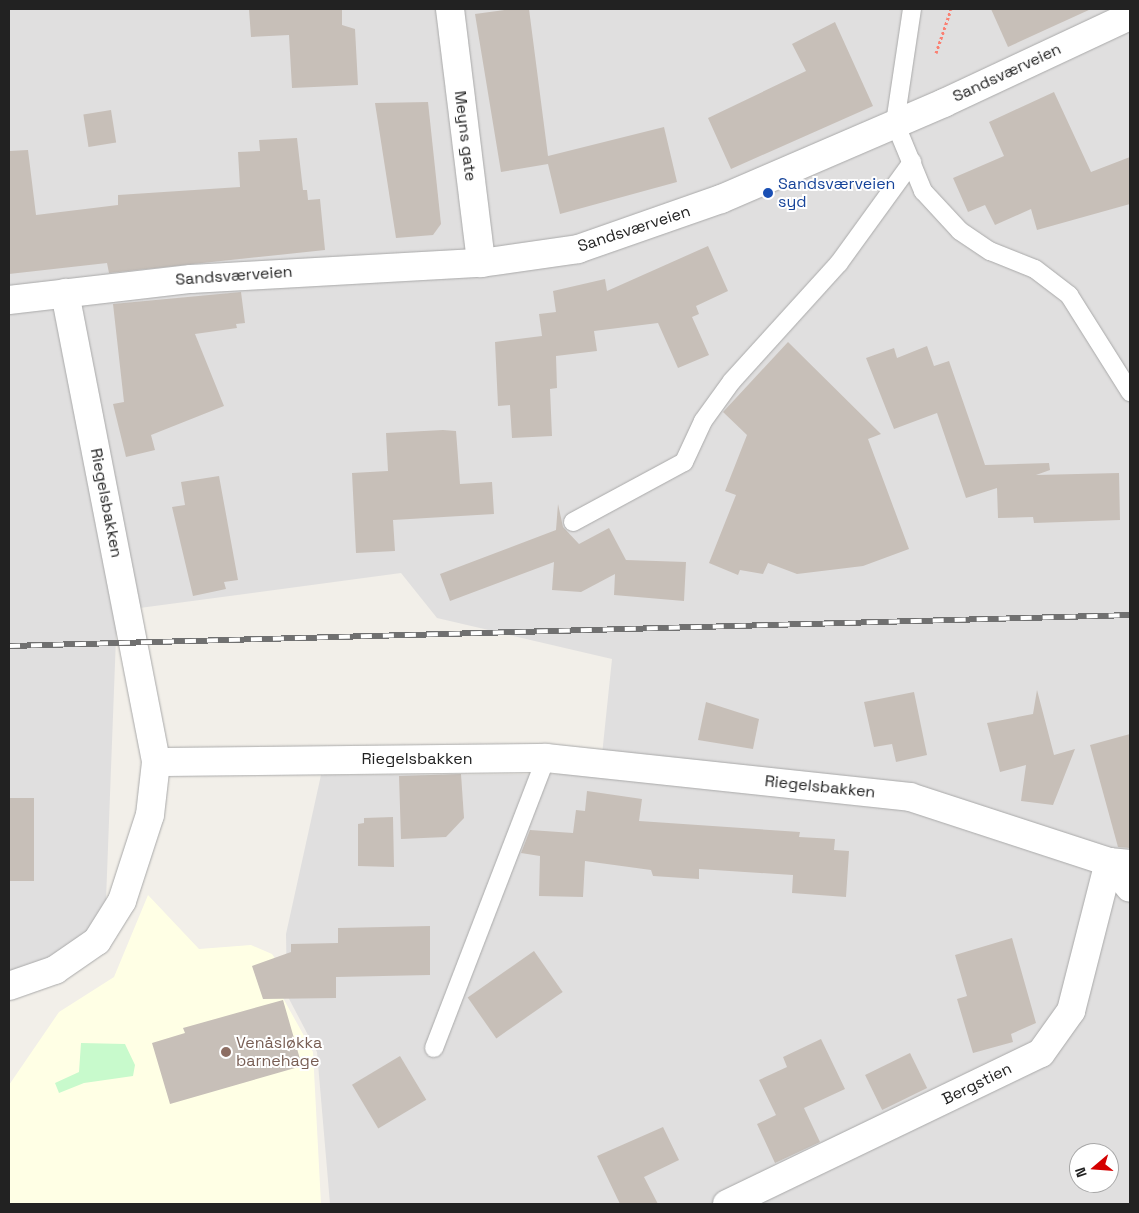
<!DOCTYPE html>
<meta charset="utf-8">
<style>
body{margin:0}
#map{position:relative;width:1139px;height:1213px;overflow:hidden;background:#f2efe9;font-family:"Space Grotesk",sans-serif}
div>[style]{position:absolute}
.residential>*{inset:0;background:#e0dfdf}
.education>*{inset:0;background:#ffffe5}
.park>*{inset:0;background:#c8facc}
.building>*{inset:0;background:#c7bfb8;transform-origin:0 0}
.path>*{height:3px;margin-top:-1.5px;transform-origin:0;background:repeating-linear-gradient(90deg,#fa8072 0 2.5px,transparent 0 5px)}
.roads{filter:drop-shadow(0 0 1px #a9a9a9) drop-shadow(0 0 1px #a9a9a9)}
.lane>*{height:18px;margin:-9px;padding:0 9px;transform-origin:9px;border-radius:9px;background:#fff}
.street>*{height:28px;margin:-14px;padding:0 14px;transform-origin:14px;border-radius:14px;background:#fff}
.rail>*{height:5.5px;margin-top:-2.75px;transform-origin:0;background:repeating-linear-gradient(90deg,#fff 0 11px,#707070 0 22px);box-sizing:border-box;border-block:1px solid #707070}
.dots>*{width:14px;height:14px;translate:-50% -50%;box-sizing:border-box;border:2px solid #fff;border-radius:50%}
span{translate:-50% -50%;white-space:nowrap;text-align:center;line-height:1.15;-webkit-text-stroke:4px #fff;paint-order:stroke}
.street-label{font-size:16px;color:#222}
.transit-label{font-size:16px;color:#164399}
.left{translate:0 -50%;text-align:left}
.education-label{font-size:16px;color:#785e54}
.frame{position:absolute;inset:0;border:10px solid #222;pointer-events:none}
.north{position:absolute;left:1069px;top:1143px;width:50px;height:50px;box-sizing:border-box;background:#fff;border:1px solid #a7a7a7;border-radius:50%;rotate:252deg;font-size:14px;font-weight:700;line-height:20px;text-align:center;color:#222}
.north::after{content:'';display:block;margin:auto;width:18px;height:22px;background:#d40000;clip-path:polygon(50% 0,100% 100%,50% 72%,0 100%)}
</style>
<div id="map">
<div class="residential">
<div style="clip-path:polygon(evenodd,9px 9px,1130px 9px,1130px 1204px,330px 1204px,317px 1052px,287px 995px,286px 934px,321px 775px,600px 774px,612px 659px,437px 618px,401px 573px,117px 611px,106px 900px,87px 933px,9px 982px,9px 9px,1079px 1153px,1109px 1153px,1109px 1183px,1079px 1183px,1079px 1153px)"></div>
</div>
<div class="education">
<div style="clip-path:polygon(148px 895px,199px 949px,251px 945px,272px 954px,281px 967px,283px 998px,313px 1052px,321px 1204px,9px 1204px,9px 1085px,59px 1012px,114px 977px)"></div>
</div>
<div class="park">
<div style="clip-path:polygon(81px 1043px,125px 1044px,135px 1065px,133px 1076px,84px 1083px,59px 1093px,55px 1083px,79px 1072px)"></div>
</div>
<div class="building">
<div style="clip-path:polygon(249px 9px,342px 9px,342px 25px,355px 29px,358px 85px,292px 88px,289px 35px,251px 37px)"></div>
<div style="clip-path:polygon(512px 9px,529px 9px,548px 156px,664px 127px,677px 182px,560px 214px,548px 164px,501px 172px,475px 14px)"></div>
<div style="clip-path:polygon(991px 9px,1091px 9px,1008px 47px)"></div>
<div style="clip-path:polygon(835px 22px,873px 106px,731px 169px,708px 118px,806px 71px,792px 44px)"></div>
<div style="clip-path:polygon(1054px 92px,1091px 172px,1130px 157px,1130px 204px,1037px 230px,1031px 209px,995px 225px,985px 205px,968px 212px,953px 178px,1004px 156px,989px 122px)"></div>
<div style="clip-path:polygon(428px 102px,441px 224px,433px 235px,396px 238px,375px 103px)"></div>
<div style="left:111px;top:110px;width:33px;height:28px;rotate:81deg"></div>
<div style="clip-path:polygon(297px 138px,303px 190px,307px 190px,308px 200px,320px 199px,325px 250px,109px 273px,107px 263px,9px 274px,9px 151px,28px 150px,36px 215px,118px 205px,118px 195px,240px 187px,238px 152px,260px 151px,259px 140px)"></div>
<div style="clip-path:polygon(708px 246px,728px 291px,696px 306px,699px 314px,692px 317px,709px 355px,678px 368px,658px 323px,594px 331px,597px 351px,556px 356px,557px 388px,550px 389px,552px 436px,512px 438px,510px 405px,498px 406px,495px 342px,542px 336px,539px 314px,556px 312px,553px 291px,605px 279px,607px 291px)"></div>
<div style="clip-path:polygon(241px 292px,245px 323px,236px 324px,237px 328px,195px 334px,224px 406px,151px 435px,155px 450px,126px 457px,113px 404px,124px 402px,113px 304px)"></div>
<div style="clip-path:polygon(788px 342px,881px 434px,868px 439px,909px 549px,863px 566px,797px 574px,768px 563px,763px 574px,740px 570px,738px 575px,709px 563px,736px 495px,725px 491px,747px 435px,723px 412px)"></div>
<div style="clip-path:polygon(927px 346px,934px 366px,949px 361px,985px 465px,1049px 463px,1050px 470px,1036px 475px,1119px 473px,1120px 520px,1034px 523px,1033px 517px,998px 518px,997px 488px,966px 498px,937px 413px,894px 429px,866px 358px,894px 348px,897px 358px)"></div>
<div style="clip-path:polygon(443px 430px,456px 431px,460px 484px,492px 482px,494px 514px,393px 520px,395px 551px,356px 553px,352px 473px,388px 471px,386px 433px)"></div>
<div style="clip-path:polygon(219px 476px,238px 580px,224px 582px,226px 589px,193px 596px,172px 507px,185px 505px,181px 482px)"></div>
<div style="clip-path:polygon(558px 504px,563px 527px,579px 544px,609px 528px,626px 560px,686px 562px,684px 601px,614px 595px,615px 574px,581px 592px,552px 590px,554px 562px,450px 601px,440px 574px,556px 530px)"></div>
<div style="clip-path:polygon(1037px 690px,1054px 755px,1075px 749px,1053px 805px,1021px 801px,1026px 765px,1000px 772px,987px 723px,1033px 714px)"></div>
<div style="clip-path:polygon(914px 692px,927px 755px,896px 762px,892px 744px,874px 747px,864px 702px)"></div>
<div style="clip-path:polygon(706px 702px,759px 719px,753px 749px,698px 740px)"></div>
<div style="clip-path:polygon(1130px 734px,1130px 848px,1118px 847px,1090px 745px)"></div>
<div style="clip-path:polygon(461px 774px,464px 818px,446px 837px,401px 839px,399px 776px)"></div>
<div style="clip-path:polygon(587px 791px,642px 799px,639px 821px,800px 832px,799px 837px,835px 839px,834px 850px,849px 851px,846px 897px,792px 893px,793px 875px,699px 869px,699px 879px,653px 876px,651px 870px,585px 861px,583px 897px,539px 896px,540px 856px,521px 853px,530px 830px,573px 833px,576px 810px,585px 811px)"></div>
<div style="left:9px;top:798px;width:25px;height:83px"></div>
<div style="clip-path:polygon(393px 817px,394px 867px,358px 866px,358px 824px,364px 823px,364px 818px)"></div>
<div style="clip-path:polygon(430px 926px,430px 975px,336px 977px,336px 998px,263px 999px,252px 966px,291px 952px,291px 944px,338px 943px,338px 928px)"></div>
<div style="clip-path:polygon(1012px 938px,1036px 1023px,1011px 1034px,1013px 1042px,973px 1053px,957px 999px,967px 996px,955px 955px)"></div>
<div style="left:534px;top:951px;width:50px;height:81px;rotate:55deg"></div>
<div style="clip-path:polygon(283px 1000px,302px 1066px,170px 1104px,152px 1043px,185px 1033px,183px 1028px)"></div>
<div style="clip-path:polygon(821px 1039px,845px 1089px,804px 1108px,820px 1142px,775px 1163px,757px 1124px,776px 1115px,759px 1080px,787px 1067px,783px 1057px)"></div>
<div style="left:910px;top:1053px;width:39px;height:50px;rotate:64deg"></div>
<div style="left:400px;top:1056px;width:51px;height:56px;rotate:59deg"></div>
<div style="clip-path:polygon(663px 1127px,679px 1160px,644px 1177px,658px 1204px,620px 1204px,597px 1156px)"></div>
</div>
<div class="path">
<div style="left:936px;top:53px;width:46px;rotate:-71.2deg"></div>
</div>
<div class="roads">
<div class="lane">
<div style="left:912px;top:9px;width:115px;rotate:98.5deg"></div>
<div style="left:895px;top:123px;width:74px;rotate:67.6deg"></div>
<div style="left:923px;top:191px;width:54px;rotate:47.2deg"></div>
<div style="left:960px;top:231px;width:36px;rotate:34deg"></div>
<div style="left:990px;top:251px;width:48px;rotate:21.8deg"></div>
<div style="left:1035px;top:269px;width:43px;rotate:37.4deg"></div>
<div style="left:1069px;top:295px;width:115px;rotate:57.8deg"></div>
<div style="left:573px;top:522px;width:126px;rotate:-28.4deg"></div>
<div style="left:684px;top:462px;width:45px;rotate:-65.1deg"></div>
<div style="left:703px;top:421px;width:49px;rotate:-54.1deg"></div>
<div style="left:732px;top:381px;width:159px;rotate:-47.8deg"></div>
<div style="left:839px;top:263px;width:125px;rotate:-54.1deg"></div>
<div style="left:434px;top:1048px;width:311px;rotate:-68.9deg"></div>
</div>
<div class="street">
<div style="left:450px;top:9px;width:256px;rotate:83deg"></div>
<div style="left:65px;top:293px;width:478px;rotate:79deg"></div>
<div style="left:156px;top:762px;width:390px;rotate:-0.6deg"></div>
<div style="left:546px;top:758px;width:366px;rotate:6.1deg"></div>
<div style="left:910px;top:797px;width:209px;rotate:18.1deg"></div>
<div style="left:1109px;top:862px;width:21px;rotate:5deg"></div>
<div style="left:9px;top:300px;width:183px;rotate:-6.6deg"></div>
<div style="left:191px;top:279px;width:290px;rotate:-3.2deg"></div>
<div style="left:481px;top:263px;width:98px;rotate:-8.2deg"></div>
<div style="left:578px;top:249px;width:151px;rotate:-19.3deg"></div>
<div style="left:721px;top:199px;width:243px;rotate:-23.3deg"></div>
<div style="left:944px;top:103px;width:205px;rotate:-25.1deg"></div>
<div style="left:1109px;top:862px;width:33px;rotate:51deg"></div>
<div style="left:9px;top:986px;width:49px;rotate:-19.2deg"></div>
<div style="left:55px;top:970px;width:51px;rotate:-34.6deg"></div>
<div style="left:97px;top:941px;width:47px;rotate:-58deg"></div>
<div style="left:122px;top:901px;width:90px;rotate:-72deg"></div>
<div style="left:150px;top:815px;width:53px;rotate:-83.5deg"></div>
<div style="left:727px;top:1204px;width:348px;rotate:-25.7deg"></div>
<div style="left:1041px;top:1053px;width:52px;rotate:-54.5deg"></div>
<div style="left:1071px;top:1011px;width:154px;rotate:-75.7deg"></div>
</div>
</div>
<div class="rail">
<div style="left:9px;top:646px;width:1121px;rotate:-1.58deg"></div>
</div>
<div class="dots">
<div style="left:768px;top:193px;background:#1a4fb4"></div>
<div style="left:226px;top:1052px;background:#8d6e63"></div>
</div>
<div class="street-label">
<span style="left:1007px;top:73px;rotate:-25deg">Sandsværveien</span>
<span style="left:465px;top:136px;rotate:83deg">Meyns gate</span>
<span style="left:634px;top:229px;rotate:-18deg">Sandsværveien</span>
<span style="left:234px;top:276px;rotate:-4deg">Sandsværveien</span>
<span style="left:106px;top:503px;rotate:79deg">Riegelsbakken</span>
<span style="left:417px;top:759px">Riegelsbakken</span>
<span style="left:820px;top:787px;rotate:6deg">Riegelsbakken</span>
<span style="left:977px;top:1084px;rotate:-26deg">Bergstien</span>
</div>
<div class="transit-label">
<span class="left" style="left:778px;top:193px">Sandsværveien<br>syd</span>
</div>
<div class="education-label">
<span class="left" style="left:236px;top:1052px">Venåsløkka<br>barnehage</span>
</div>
<div class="frame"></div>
<div class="north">N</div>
</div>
